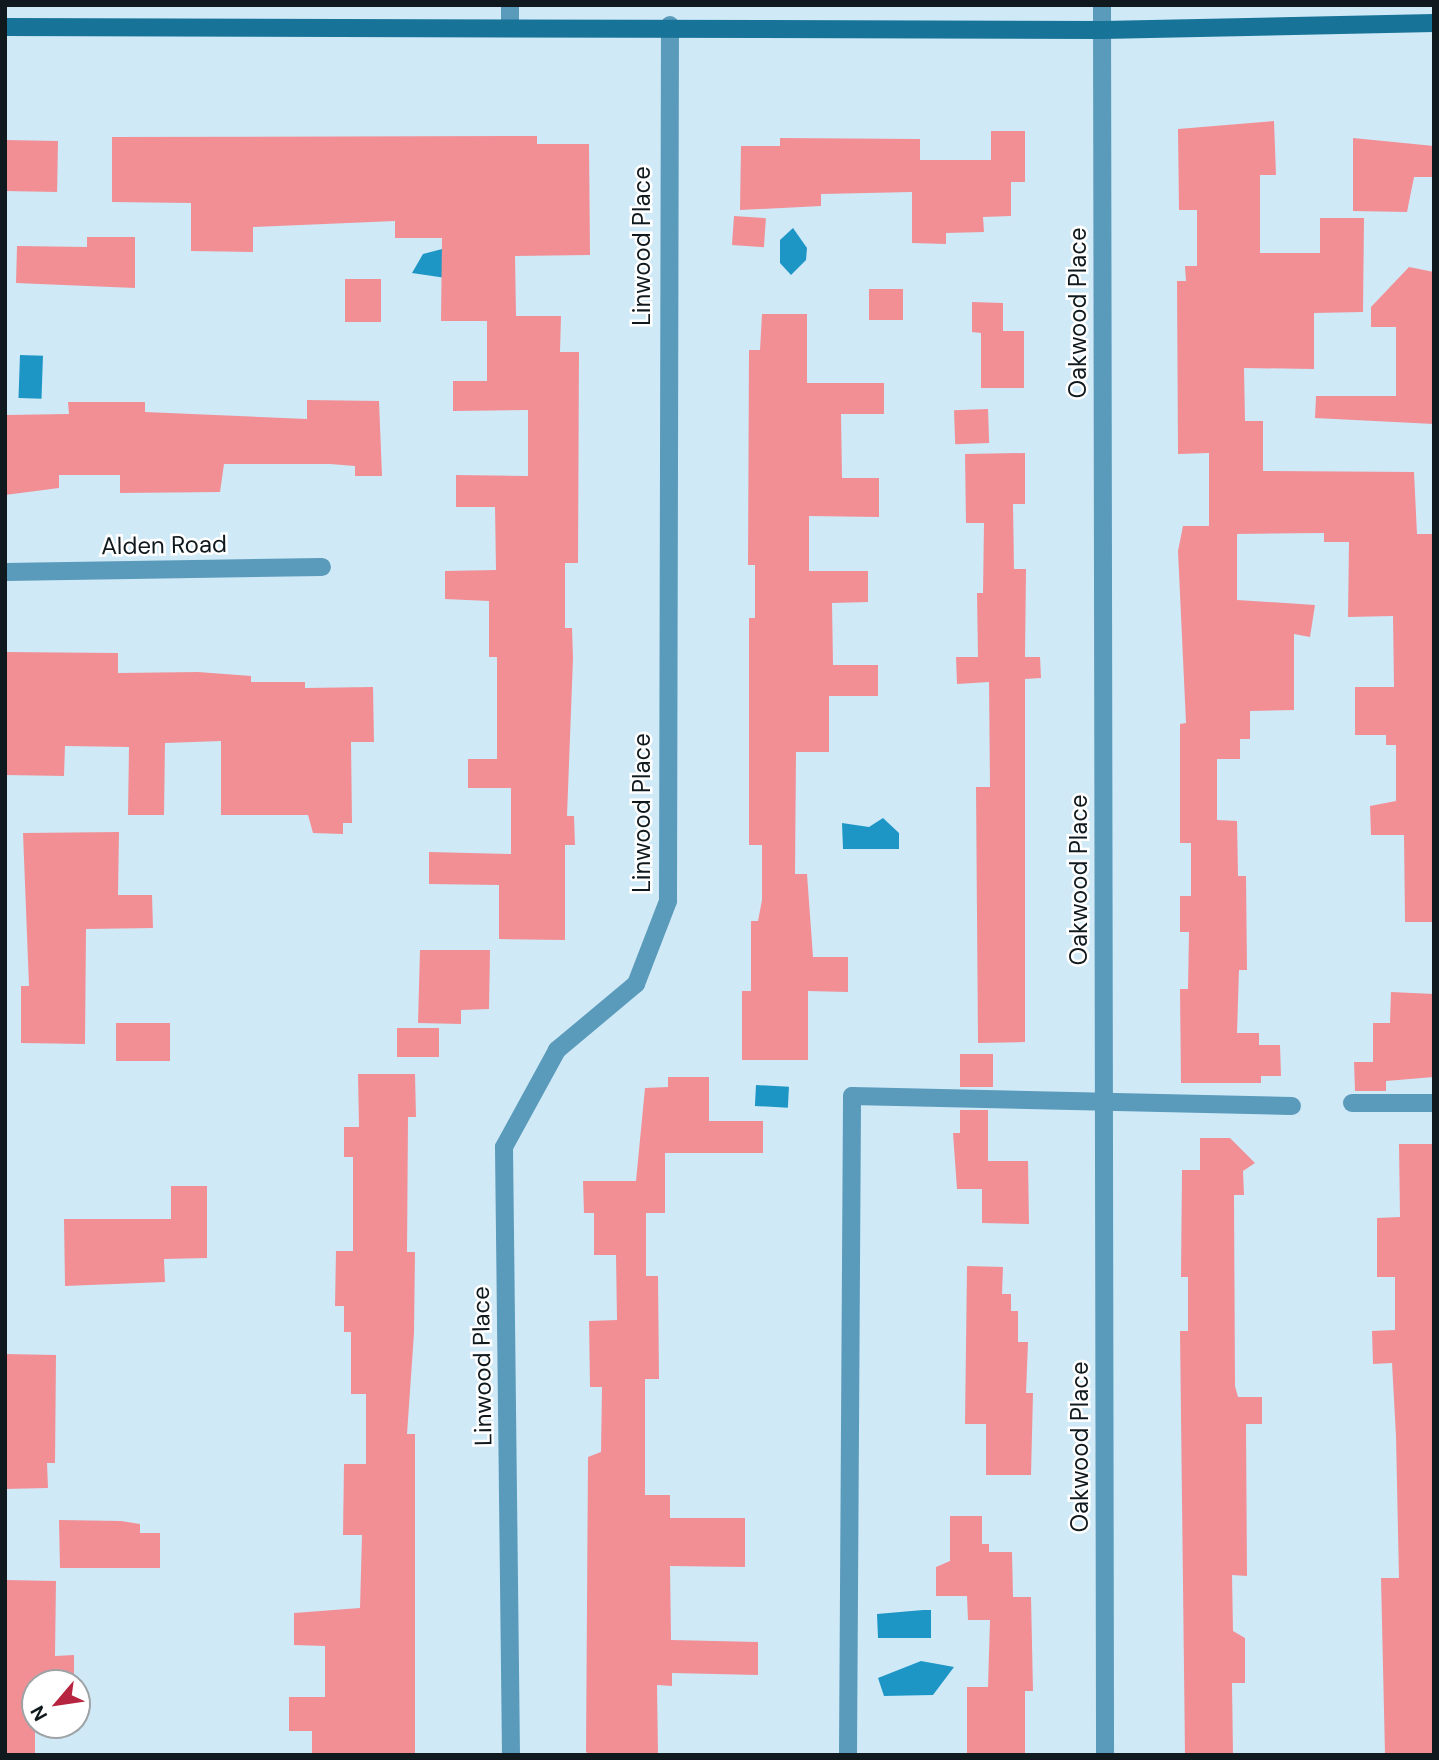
<!DOCTYPE html>
<style>
body{margin:0}
#map{position:relative;width:1439px;height:1760px;overflow:hidden;background:#cfe9f7;font-family:"DM Sans",sans-serif}
div>[style]{position:absolute}
.water>*{inset:0;background:#1e96c5;transform-origin:0 0}
.building>*{inset:0;background:#f28f95;transform-origin:0 0}
.service>*{height:18px;margin:-9px;padding:0 9px;transform-origin:9px;border-radius:9px;background:#5a9aba}
.minor>*{height:18px;margin:-9px;padding:0 9px;transform-origin:9px;border-radius:9px;background:#5a9aba}
.secondary>*{height:18px;margin:-9px;padding:0 9px;transform-origin:9px;border-radius:9px;background:#177397}
span{translate:-50% -50%;white-space:nowrap;text-align:center;line-height:1.15;-webkit-text-stroke:5px #fff;paint-order:stroke}
.street-label{font-size:24px;color:#101a1e}
.frame{position:absolute;inset:0;border:7px solid #101a1e;pointer-events:none}
.north{position:absolute;left:21px;top:1669px;width:70px;height:70px;box-sizing:border-box;background:#fff;border:2px solid #9fa3a5;border-radius:50%;rotate:241deg;font-size:19px;font-weight:700;line-height:28px;text-align:center;color:#101a1e}
.north::after{content:'';display:block;margin:auto;width:24px;height:32px;background:#b62440;clip-path:polygon(50% 0,100% 100%,50% 72%,0 100%)}
</style>
<div id="map">
<div class="water">
<div style="clip-path:polygon(793px 228px,807px 248px,806px 260px,791px 275px,780px 263px,780px 240px)"></div>
<div style="clip-path:polygon(446px 248px,446px 278px,412px 273px,423px 254px)"></div>
<div style="left:20px;top:355px;width:23px;height:43px;rotate:2deg"></div>
<div style="clip-path:polygon(883px 818px,899px 833px,899px 849px,843px 849px,842px 823px,869px 827px)"></div>
<div style="left:756px;top:1085px;width:33px;height:21px;rotate:3deg"></div>
<div style="clip-path:polygon(923px 1610px,931px 1610px,931px 1638px,878px 1638px,877px 1614px)"></div>
<div style="clip-path:polygon(921px 1661px,954px 1667px,933px 1695px,884px 1696px,878px 1678px)"></div>
</div>
<div class="building">
<div style="clip-path:polygon(1274px 121px,1276px 175px,1260px 175px,1260px 253px,1320px 253px,1320px 218px,1364px 218px,1363px 312px,1314px 313px,1314px 369px,1244px 368px,1245px 421px,1263px 421px,1263px 471px,1414px 472px,1417px 534px,1434px 534px,1434px 922px,1405px 922px,1404px 835px,1371px 835px,1370px 806px,1396px 801px,1396px 745px,1386px 745px,1386px 735px,1355px 735px,1355px 687px,1394px 687px,1393px 616px,1348px 617px,1349px 542px,1324px 542px,1324px 533px,1237px 534px,1237px 600px,1315px 605px,1310px 637px,1294px 634px,1294px 710px,1250px 711px,1250px 739px,1240px 739px,1240px 759px,1217px 759px,1217px 820px,1237px 821px,1238px 876px,1246px 876px,1247px 970px,1239px 970px,1237px 1033px,1259px 1033px,1259px 1045px,1280px 1045px,1281px 1076px,1261px 1076px,1261px 1083px,1181px 1083px,1180px 989px,1188px 989px,1189px 932px,1180px 932px,1180px 896px,1191px 896px,1191px 843px,1180px 843px,1180px 724px,1186px 723px,1178px 551px,1183px 526px,1209px 526px,1209px 453px,1178px 454px,1177px 281px,1186px 281px,1185px 266px,1197px 266px,1197px 210px,1179px 210px,1178px 129px)"></div>
<div style="clip-path:polygon(991px 131px,1025px 131px,1025px 182px,1011px 182px,1011px 216px,983px 217px,984px 232px,946px 233px,946px 244px,912px 243px,912px 192px,821px 194px,821px 206px,740px 210px,741px 146px,780px 146px,780px 138px,920px 139px,920px 160px,991px 160px)"></div>
<div style="clip-path:polygon(537px 136px,537px 144px,589px 144px,590px 255px,515px 256px,516px 316px,561px 316px,560px 352px,579px 352px,578px 563px,565px 563px,565px 628px,572px 628px,573px 658px,567px 816px,574px 816px,575px 845px,565px 845px,565px 940px,499px 939px,499px 885px,429px 884px,429px 852px,511px 854px,511px 788px,468px 788px,468px 759px,497px 759px,497px 657px,489px 657px,489px 601px,445px 599px,445px 571px,496px 570px,495px 507px,456px 507px,456px 475px,528px 476px,528px 410px,453px 411px,453px 381px,487px 381px,487px 321px,441px 321px,442px 238px,395px 238px,395px 221px,253px 227px,253px 252px,191px 251px,191px 203px,112px 202px,112px 137px)"></div>
<div style="clip-path:polygon(1353px 138px,1434px 146px,1434px 177px,1414px 177px,1407px 212px,1353px 211px)"></div>
<div style="left:5px;top:140px;width:53px;height:51px;rotate:1deg"></div>
<div style="left:734px;top:216px;width:32px;height:29px;rotate:4deg"></div>
<div style="clip-path:polygon(87px 237px,135px 237px,135px 288px,16px 283px,17px 246px,87px 247px)"></div>
<div style="clip-path:polygon(1409px 267px,1434px 272px,1434px 424px,1315px 418px,1316px 396px,1396px 396px,1396px 327px,1371px 327px,1371px 307px)"></div>
<div style="left:345px;top:279px;width:36px;height:43px"></div>
<div style="left:869px;top:289px;width:34px;height:31px"></div>
<div style="clip-path:polygon(972px 302px,1003px 303px,1003px 331px,1024px 331px,1024px 388px,981px 388px,981px 333px,972px 332px)"></div>
<div style="clip-path:polygon(762px 314px,807px 314px,807px 383px,884px 383px,884px 414px,841px 414px,842px 478px,879px 478px,879px 517px,809px 516px,809px 571px,868px 571px,868px 602px,832px 603px,833px 665px,878px 665px,878px 696px,829px 696px,829px 752px,796px 752px,795px 874px,807px 874px,813px 957px,848px 957px,848px 992px,808px 991px,808px 1060px,742px 1060px,742px 991px,751px 991px,751px 921px,758px 921px,762px 900px,762px 845px,749px 845px,749px 618px,755px 618px,755px 565px,748px 565px,749px 350px,760px 350px)"></div>
<div style="clip-path:polygon(307px 400px,379px 401px,382px 476px,355px 476px,355px 466px,330px 464px,224px 464px,220px 492px,120px 493px,120px 475px,59px 475px,59px 488px,5px 495px,5px 415px,69px 414px,68px 402px,145px 402px,145px 412px,307px 419px)"></div>
<div style="left:988px;top:409px;width:34px;height:34px;rotate:88deg"></div>
<div style="clip-path:polygon(1025px 453px,1025px 504px,1013px 504px,1014px 569px,1026px 569px,1025px 657px,1040px 657px,1041px 678px,1025px 679px,1025px 1042px,978px 1043px,976px 787px,990px 787px,989px 682px,957px 684px,956px 657px,978px 657px,977px 593px,983px 593px,984px 523px,966px 523px,965px 454px)"></div>
<div style="clip-path:polygon(5px 652px,118px 653px,118px 673px,198px 672px,251px 676px,251px 682px,305px 682px,305px 688px,373px 687px,374px 742px,351px 742px,352px 823px,343px 823px,343px 834px,313px 833px,308px 815px,221px 815px,221px 741px,165px 743px,164px 815px,128px 815px,129px 747px,65px 746px,64px 776px,5px 775px)"></div>
<div style="clip-path:polygon(119px 832px,118px 895px,152px 895px,153px 928px,86px 929px,85px 1044px,21px 1043px,21px 986px,29px 986px,23px 833px)"></div>
<div style="clip-path:polygon(420px 950px,490px 950px,489px 1009px,461px 1010px,461px 1024px,418px 1023px)"></div>
<div style="clip-path:polygon(1391px 992px,1434px 994px,1434px 1077px,1386px 1081px,1386px 1091px,1355px 1091px,1354px 1062px,1373px 1062px,1373px 1023px,1390px 1023px)"></div>
<div style="left:170px;top:1023px;width:38px;height:54px;rotate:90deg"></div>
<div style="left:397px;top:1028px;width:42px;height:29px"></div>
<div style="left:960px;top:1054px;width:33px;height:33px"></div>
<div style="clip-path:polygon(358px 1074px,415px 1074px,416px 1117px,408px 1117px,407px 1252px,415px 1252px,414px 1333px,407px 1434px,415px 1434px,415px 1755px,312px 1755px,312px 1731px,289px 1731px,289px 1697px,325px 1697px,325px 1646px,294px 1645px,294px 1613px,360px 1608px,362px 1535px,343px 1535px,344px 1464px,366px 1464px,366px 1394px,351px 1394px,351px 1332px,344px 1332px,344px 1306px,335px 1306px,336px 1251px,353px 1251px,353px 1157px,344px 1157px,344px 1127px,359px 1127px)"></div>
<div style="clip-path:polygon(668px 1077px,709px 1077px,709px 1121px,763px 1121px,763px 1153px,665px 1153px,665px 1213px,646px 1213px,646px 1276px,658px 1276px,659px 1379px,645px 1379px,645px 1495px,670px 1495px,670px 1518px,745px 1518px,745px 1567px,670px 1566px,671px 1640px,758px 1642px,758px 1675px,672px 1673px,672px 1686px,657px 1685px,658px 1755px,591px 1755px,586px 1752px,588px 1457px,601px 1452px,602px 1387px,590px 1387px,589px 1321px,617px 1320px,616px 1255px,594px 1255px,594px 1213px,584px 1213px,583px 1181px,636px 1181px,645px 1088px,668px 1087px)"></div>
<div style="clip-path:polygon(960px 1110px,988px 1110px,988px 1161px,1028px 1161px,1029px 1224px,982px 1223px,982px 1189px,957px 1189px,953px 1133px,960px 1133px)"></div>
<div style="clip-path:polygon(1200px 1138px,1230px 1138px,1255px 1163px,1243px 1171px,1244px 1195px,1234px 1195px,1235px 1386px,1238px 1397px,1262px 1397px,1262px 1424px,1246px 1424px,1247px 1576px,1232px 1575px,1233px 1631px,1245px 1638px,1245px 1683px,1232px 1683px,1233px 1755px,1185px 1755px,1180px 1331px,1188px 1331px,1188px 1277px,1181px 1277px,1182px 1170px,1200px 1170px)"></div>
<div style="clip-path:polygon(1399px 1144px,1434px 1144px,1434px 1755px,1385px 1755px,1381px 1578px,1399px 1578px,1396px 1436px,1392px 1363px,1373px 1364px,1372px 1331px,1395px 1330px,1395px 1277px,1377px 1277px,1377px 1218px,1400px 1217px)"></div>
<div style="clip-path:polygon(171px 1186px,207px 1186px,207px 1258px,164px 1259px,165px 1282px,65px 1286px,64px 1219px,171px 1219px)"></div>
<div style="clip-path:polygon(967px 1266px,1003px 1267px,1002px 1294px,1011px 1294px,1011px 1311px,1018px 1311px,1018px 1342px,1028px 1342px,1026px 1393px,1033px 1393px,1031px 1475px,986px 1475px,986px 1424px,965px 1424px)"></div>
<div style="clip-path:polygon(5px 1354px,56px 1355px,55px 1463px,47px 1463px,48px 1488px,5px 1489px)"></div>
<div style="clip-path:polygon(950px 1516px,982px 1516px,982px 1544px,989px 1544px,989px 1552px,1012px 1552px,1013px 1597px,1031px 1597px,1033px 1691px,1025px 1691px,1025px 1755px,967px 1755px,967px 1687px,988px 1687px,990px 1620px,968px 1620px,967px 1596px,936px 1596px,936px 1567px,950px 1561px)"></div>
<div style="clip-path:polygon(59px 1520px,121px 1521px,140px 1524px,140px 1533px,160px 1533px,160px 1568px,60px 1568px)"></div>
<div style="clip-path:polygon(5px 1580px,56px 1581px,55px 1656px,74px 1655px,74px 1683px,35px 1683px,35px 1755px,5px 1755px)"></div>
</div>
<div class="service">
<div style="left:1352px;top:1103px;width:82px"></div>
<div style="left:848px;top:1755px;width:659px;rotate:-89.65deg"></div>
<div style="left:852px;top:1096px;width:440px;rotate:1.3deg"></div>
</div>
<div class="minor">
<div style="left:510px;top:5px;width:21px;rotate:90deg"></div>
<div style="left:1102px;top:5px;width:1750px;rotate:89.9deg"></div>
<div style="left:5px;top:572px;width:317px;rotate:-0.9deg"></div>
<div style="left:511px;top:1755px;width:608px;rotate:-90.66deg"></div>
<div style="left:504px;top:1147px;width:111px;rotate:-61.3deg"></div>
<div style="left:557px;top:1050px;width:103px;rotate:-39.9deg"></div>
<div style="left:636px;top:984px;width:89px;rotate:-68.9deg"></div>
<div style="left:668px;top:901px;width:876px;rotate:-89.87deg"></div>
</div>
<div class="secondary">
<div style="left:5px;top:27px;width:1097px;rotate:0.16deg"></div>
<div style="left:1102px;top:30px;width:332px;rotate:-1.2deg"></div>
</div>
<div class="street-label">
<span style="left:642px;top:246px;rotate:-90deg">Linwood Place</span>
<span style="left:1078px;top:313px;rotate:-90deg">Oakwood Place</span>
<span style="left:164px;top:545px;rotate:-1deg">Alden Road</span>
<span style="left:642px;top:813px;rotate:-90deg">Linwood Place</span>
<span style="left:1079px;top:880px;rotate:-90deg">Oakwood Place</span>
<span style="left:482px;top:1366px;rotate:-91deg">Linwood Place</span>
<span style="left:1080px;top:1447px;rotate:-90deg">Oakwood Place</span>
</div>
<div class="frame"></div>
<div class="north">N</div>
</div>
